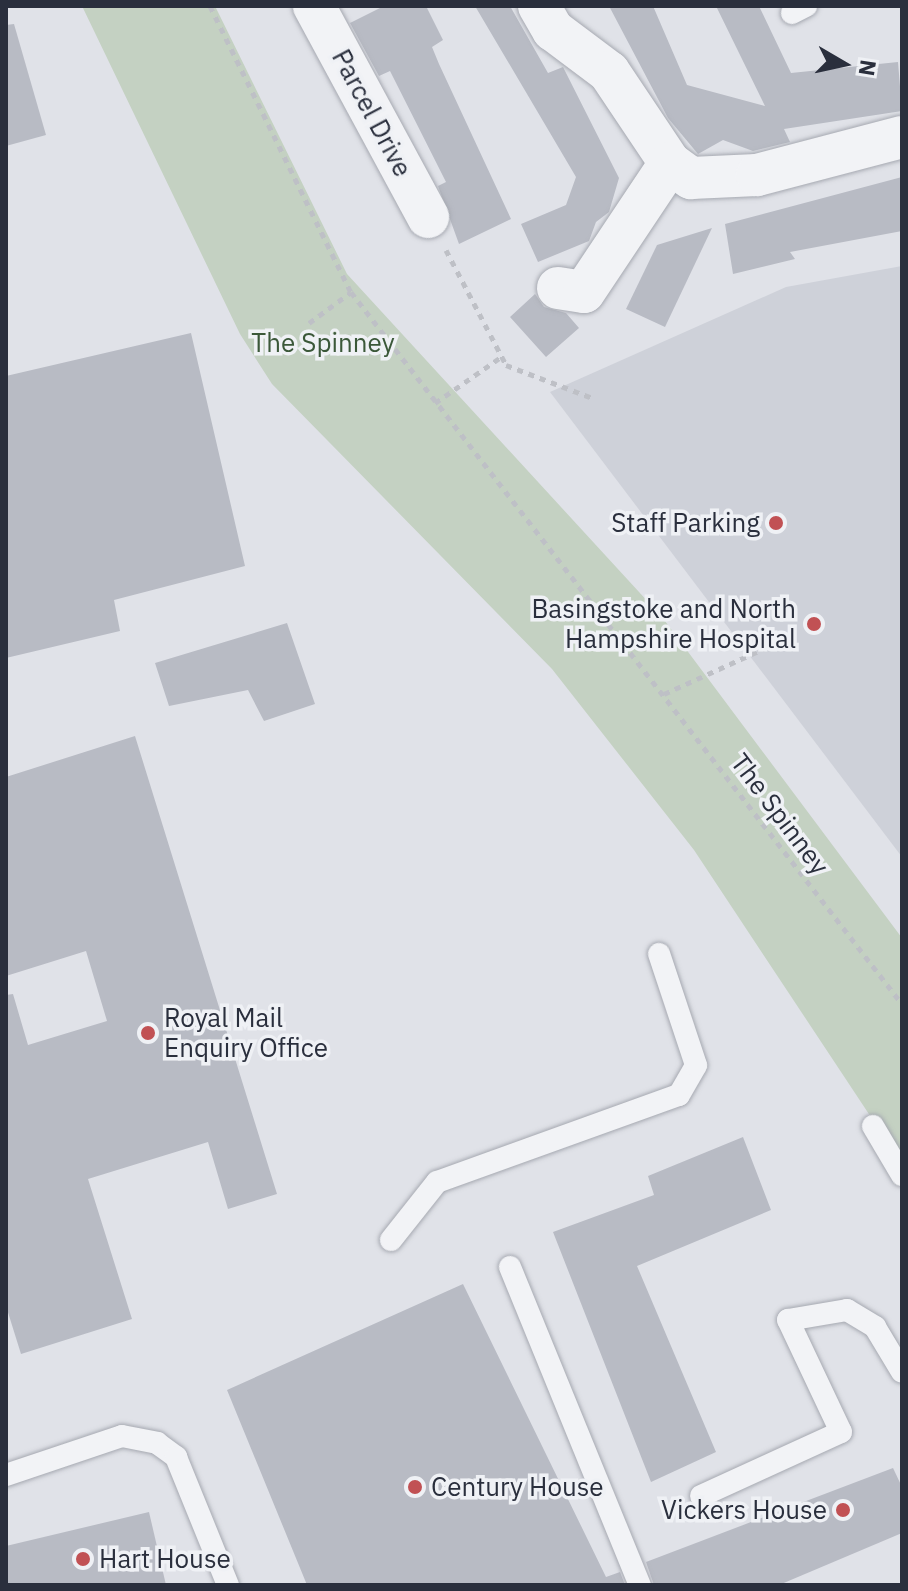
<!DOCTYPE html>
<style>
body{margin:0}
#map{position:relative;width:908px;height:1591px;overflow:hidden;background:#e0e2e8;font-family:"IBM Plex Sans",sans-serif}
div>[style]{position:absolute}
.built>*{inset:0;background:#ced1d9}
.green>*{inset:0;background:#c4d1c2}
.building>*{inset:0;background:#b8bbc4}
.path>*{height:5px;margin-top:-2.5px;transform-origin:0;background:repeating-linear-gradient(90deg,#bec0c6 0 6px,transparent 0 12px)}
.roads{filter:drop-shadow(0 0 2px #a6a9b1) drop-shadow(0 0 2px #a6a9b1)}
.service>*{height:22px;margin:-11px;padding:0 11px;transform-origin:11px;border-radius:11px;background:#f2f3f6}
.minor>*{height:42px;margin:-21px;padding:0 21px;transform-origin:21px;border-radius:21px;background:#f2f3f6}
.dots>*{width:22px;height:22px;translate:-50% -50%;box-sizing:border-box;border:4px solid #eff1f5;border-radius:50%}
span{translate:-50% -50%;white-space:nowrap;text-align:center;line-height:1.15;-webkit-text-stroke:7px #eff1f5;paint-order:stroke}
.street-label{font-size:26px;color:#2a2f3d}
.park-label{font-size:26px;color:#3b5839}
.poi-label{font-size:26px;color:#2a2f3d}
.right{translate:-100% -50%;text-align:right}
.left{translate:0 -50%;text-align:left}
.frame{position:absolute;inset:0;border:8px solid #2a2f3d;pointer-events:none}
.north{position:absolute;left:804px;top:24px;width:80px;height:80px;-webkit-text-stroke:6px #eff1f5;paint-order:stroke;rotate:99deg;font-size:22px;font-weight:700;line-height:32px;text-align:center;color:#2a2f3d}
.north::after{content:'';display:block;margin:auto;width:28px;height:36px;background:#2a2f3d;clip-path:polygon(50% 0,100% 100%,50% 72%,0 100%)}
</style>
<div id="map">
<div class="built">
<div style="clip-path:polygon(902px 266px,902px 857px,550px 392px,786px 287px)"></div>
</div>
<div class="green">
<div style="clip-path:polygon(82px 6px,215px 6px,347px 274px,662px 617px,902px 938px,902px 1164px,694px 850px,552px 669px,272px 384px,240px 334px)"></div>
</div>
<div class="building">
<div style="clip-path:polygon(384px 6px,426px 6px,443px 40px,432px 47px,439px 64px,511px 219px,459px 244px,438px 186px,446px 182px,390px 71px,379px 76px,350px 23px)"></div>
<div style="clip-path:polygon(475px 6px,510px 6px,548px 73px,563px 67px,619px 178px,609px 212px,596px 222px,589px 241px,538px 262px,521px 224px,566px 205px,576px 177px)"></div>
<div style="clip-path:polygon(609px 6px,653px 6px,687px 85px,765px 106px,716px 6px,759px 6px,791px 73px,898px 62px,902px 111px,784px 129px,790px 142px,753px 151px,723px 140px,698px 154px,668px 118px)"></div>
<div style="clip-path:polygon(14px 24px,46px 135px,6px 146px,6px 25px)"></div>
<div style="clip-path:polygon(902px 177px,902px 231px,790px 252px,795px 259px,733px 274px,725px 224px)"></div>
<div style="clip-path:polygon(712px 228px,665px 327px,626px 309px,657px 245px)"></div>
<div style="clip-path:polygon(535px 294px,544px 307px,566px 313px,579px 328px,546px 357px,510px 317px)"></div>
<div style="clip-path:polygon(191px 333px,245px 566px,114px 600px,120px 631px,6px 658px,6px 376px)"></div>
<div style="clip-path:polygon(287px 623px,315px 704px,264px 721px,248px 690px,169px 706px,155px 663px)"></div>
<div style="clip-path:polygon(135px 736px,277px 1194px,228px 1209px,208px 1142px,88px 1179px,132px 1319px,21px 1354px,6px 1306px,6px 995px,13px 994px,28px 1045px,107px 1021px,86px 951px,6px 976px,6px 777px)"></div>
<div style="clip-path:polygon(743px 1137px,771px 1210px,637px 1266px,716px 1452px,651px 1482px,553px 1232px,654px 1195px,648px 1176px)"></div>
<div style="clip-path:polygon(463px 1284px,606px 1577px,620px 1572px,625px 1585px,307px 1585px,227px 1390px)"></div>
<div style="clip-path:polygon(893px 1468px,902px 1487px,902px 1533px,779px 1585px,654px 1585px,646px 1562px)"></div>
<div style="clip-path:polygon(149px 1512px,166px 1585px,6px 1585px,6px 1546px)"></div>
</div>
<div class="path">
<div style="left:210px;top:6px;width:319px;rotate:63.8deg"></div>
<div style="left:351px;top:292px;width:900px;rotate:52.26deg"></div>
<div style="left:446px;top:250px;width:130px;rotate:62.4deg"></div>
<div style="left:506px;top:365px;width:95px;rotate:20.9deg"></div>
<div style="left:309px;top:323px;width:52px;rotate:-36.4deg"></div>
<div style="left:435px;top:403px;width:80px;rotate:-34.9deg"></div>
<div style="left:664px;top:694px;width:135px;rotate:-24.5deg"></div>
</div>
<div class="roads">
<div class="service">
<div style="left:792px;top:13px;width:16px;rotate:-27deg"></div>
<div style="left:873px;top:1126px;width:57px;rotate:59.4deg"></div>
<div style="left:391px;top:1240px;width:74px;rotate:-51.6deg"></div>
<div style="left:437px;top:1182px;width:257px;rotate:-19.8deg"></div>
<div style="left:679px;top:1095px;width:34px;rotate:-60deg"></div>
<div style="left:696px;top:1065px;width:117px;rotate:-108.4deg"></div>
<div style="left:510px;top:1267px;width:344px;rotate:67.8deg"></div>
<div style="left:6px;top:1475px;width:122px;rotate:-18.6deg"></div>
<div style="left:122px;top:1436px;width:36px;rotate:11deg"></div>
<div style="left:157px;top:1443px;width:24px;rotate:36deg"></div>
<div style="left:176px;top:1457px;width:138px;rotate:67.9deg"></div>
<div style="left:701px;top:1496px;width:154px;rotate:-24.6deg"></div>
<div style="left:841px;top:1432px;width:124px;rotate:-115.3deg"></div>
<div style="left:788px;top:1320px;width:60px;rotate:-9.6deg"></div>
<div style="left:847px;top:1310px;width:33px;rotate:31deg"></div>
<div style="left:875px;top:1327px;width:52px;rotate:59deg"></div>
</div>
<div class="minor">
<div style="left:314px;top:6px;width:240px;rotate:61.6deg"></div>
<div style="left:539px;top:6px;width:28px;rotate:60deg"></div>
<div style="left:553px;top:30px;width:70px;rotate:36.9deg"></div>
<div style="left:609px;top:72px;width:110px;rotate:56.2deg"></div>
<div style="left:670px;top:163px;width:26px;rotate:36deg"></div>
<div style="left:691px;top:178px;width:66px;rotate:-2.6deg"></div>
<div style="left:757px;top:175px;width:150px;rotate:-14.7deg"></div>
<div style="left:558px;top:288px;width:26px;rotate:9deg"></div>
<div style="left:584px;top:292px;width:155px;rotate:-56.3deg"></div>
</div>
</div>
<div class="dots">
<div style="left:776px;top:523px;background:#c15154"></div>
<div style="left:814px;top:624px;background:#c15154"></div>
<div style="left:148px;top:1033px;background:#c15154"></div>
<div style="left:415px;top:1487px;background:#c15154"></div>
<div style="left:843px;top:1510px;background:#c15154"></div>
<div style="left:83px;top:1559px;background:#c15154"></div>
</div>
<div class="street-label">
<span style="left:372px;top:113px;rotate:62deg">Parcel Drive</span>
<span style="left:780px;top:814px;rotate:53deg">The Spinney</span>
</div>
<div class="park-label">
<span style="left:323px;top:343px">The Spinney</span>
</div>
<div class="poi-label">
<span class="right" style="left:760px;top:523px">Staff Parking</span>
<span class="right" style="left:796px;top:624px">Basingstoke and North<br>Hampshire Hospital</span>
<span class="left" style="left:164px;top:1033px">Royal Mail<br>Enquiry Office</span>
<span class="left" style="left:431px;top:1487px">Century House</span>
<span class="right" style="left:827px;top:1510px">Vickers House</span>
<span class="left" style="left:99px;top:1559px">Hart House</span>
</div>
<div class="frame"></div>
<div class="north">N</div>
</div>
